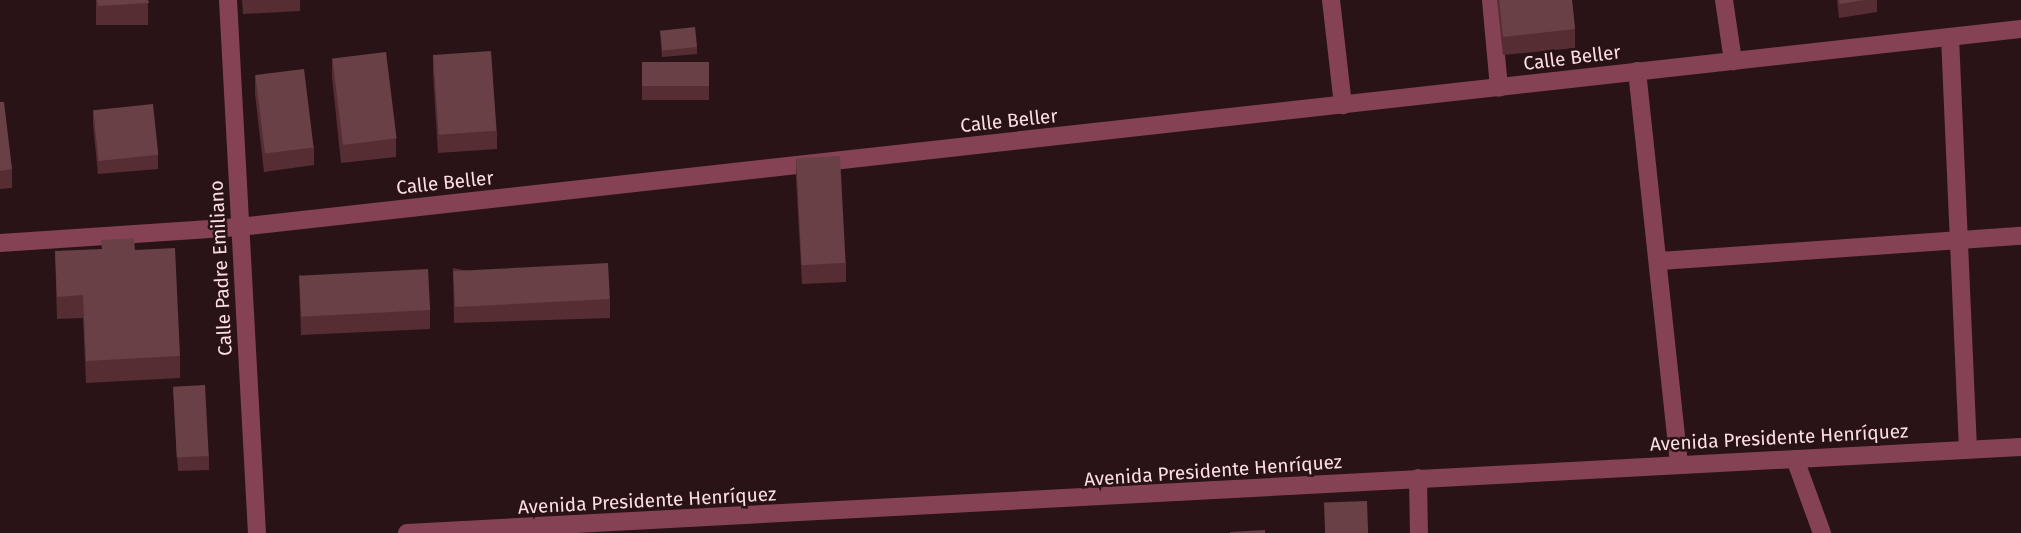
<!DOCTYPE html>
<meta charset="utf-8">
<style>
body{margin:0}
#map{position:relative;width:2021px;height:533px;overflow:hidden;background:#291316;font-family:"Fira Sans",sans-serif}
div>[style]{position:absolute}
.minor>*{height:18px;margin:-9px;padding:0 9px;transform-origin:9px;border-radius:9px;background:#854255}
.wall>*{inset:0;background:#562d32;transform-origin:0 0}
.building>*{inset:0;background:#684045;transform-origin:0 0}
span{translate:-50% -50%;white-space:nowrap;text-align:center;line-height:1.15;-webkit-text-stroke:5px #291316;paint-order:stroke}
.street-label{font-size:19px;color:#fddee4}
</style>
<div id="map">
<div class="minor">
<div style="left:228px;top:0;width:534px;rotate:86.89deg"></div>
<div style="left:1331px;top:0;width:106px;rotate:83.5deg"></div>
<div style="left:1491px;top:0;width:88px;rotate:84.8deg"></div>
<div style="left:1724px;top:0;width:62px;rotate:81.6deg"></div>
<div style="left:1950px;top:37px;width:413px;rotate:87.5deg"></div>
<div style="left:1637px;top:71px;width:396px;rotate:83.9deg"></div>
<div style="left:0;top:243px;width:240px;rotate:-3.8deg"></div>
<div style="left:239px;top:227px;width:1793px;rotate:-6.34deg"></div>
<div style="left:1660px;top:261px;width:362px;rotate:-4deg"></div>
<div style="left:1795px;top:459px;width:79px;rotate:70deg"></div>
<div style="left:1418px;top:478px;width:55px;rotate:89deg"></div>
<div style="left:407px;top:533px;width:1616px;rotate:-3.05deg"></div>
</div>
<div class="wall">
<div style="left:96px;top:0;width:52px;height:25px"></div>
<div style="clip-path:polygon(242px 0,300px 0,300px 11px,243px 14px)"></div>
<div style="clip-path:polygon(1497px 0,1572px 0,1575px 29px,1575px 48px,1503px 55px)"></div>
<div style="clip-path:polygon(1837px 0,1877px 0,1877px 12px,1839px 18px)"></div>
<div style="clip-path:polygon(660px 30px,697px 47px,697px 54px,662px 57px)"></div>
<div style="clip-path:polygon(433px 54px,497px 131px,497px 149px,438px 153px,433px 73px)"></div>
<div style="clip-path:polygon(332px 58px,396px 138px,396px 157px,341px 163px,332px 77px)"></div>
<div style="left:709px;top:62px;width:38px;height:67px;rotate:90deg"></div>
<div style="clip-path:polygon(255px 75px,314px 147px,314px 165px,264px 172px,255px 94px)"></div>
<div style="clip-path:polygon(0 102px,12px 169px,12px 188px,0 189px)"></div>
<div style="clip-path:polygon(93px 110px,158px 155px,158px 169px,98px 174px,93px 124px)"></div>
<div style="clip-path:polygon(796px 159px,846px 263px,846px 282px,802px 284px,796px 178px)"></div>
<div style="clip-path:polygon(135px 250px,180px 356px,180px 378px,86px 383px,83px 318px,57px 319px,55px 251px)"></div>
<div style="clip-path:polygon(453px 268px,610px 299px,610px 318px,454px 323px)"></div>
<div style="clip-path:polygon(299px 275px,430px 310px,430px 329px,301px 335px)"></div>
<div style="clip-path:polygon(173px 387px,209px 456px,209px 470px,178px 471px)"></div>
</div>
<div class="building">
<div style="clip-path:polygon(97px 0,148px 0,149px 3px,98px 6px)"></div>
<div style="clip-path:polygon(1499px 0,1572px 0,1575px 29px,1503px 37px)"></div>
<div style="clip-path:polygon(1839px 0,1865px 0,1839px 4px)"></div>
<div style="left:695px;top:27px;width:20px;height:35px;rotate:84deg"></div>
<div style="left:491px;top:51px;width:80px;height:58px;rotate:86deg"></div>
<div style="left:386px;top:52px;width:87px;height:54px;rotate:83deg"></div>
<div style="left:709px;top:62px;width:24px;height:67px;rotate:90deg"></div>
<div style="left:304px;top:69px;width:79px;height:49px;rotate:83deg"></div>
<div style="clip-path:polygon(0 102px,4px 102px,12px 169px,0 171px)"></div>
<div style="left:153px;top:104px;width:51px;height:60px;rotate:84deg"></div>
<div style="left:840px;top:156px;width:107px;height:44px;rotate:87deg"></div>
<div style="clip-path:polygon(134px 238px,135px 250px,175px 248px,180px 356px,86px 361px,83px 295px,57px 297px,55px 251px,102px 249px,101px 240px)"></div>
<div style="left:608px;top:263px;width:36px;height:155px;rotate:87deg"></div>
<div style="left:428px;top:269px;width:41px;height:129px;rotate:87deg"></div>
<div style="left:205px;top:385px;width:71px;height:32px;rotate:87deg"></div>
<div style="left:1367px;top:501px;width:32px;height:43px;rotate:88deg"></div>
<div style="clip-path:polygon(1265px 530px,1265px 533px,1230px 533px,1230px 532px)"></div>
</div>
<div class="street-label">
<span style="left:1572px;top:58px;rotate:-7deg">Calle Beller</span>
<span style="left:1009px;top:121px;rotate:-6deg">Calle Beller</span>
<span style="left:445px;top:183px;rotate:-6deg">Calle Beller</span>
<span style="left:221px;top:268px;rotate:-93deg">Calle Padre Emiliano</span>
<span style="left:1779px;top:438px;rotate:-3deg">Avenida Presidente Henríquez</span>
<span style="left:1213px;top:471px;rotate:-4deg">Avenida Presidente Henríquez</span>
<span style="left:647px;top:501px;rotate:-3deg">Avenida Presidente Henríquez</span>
</div>
</div>
